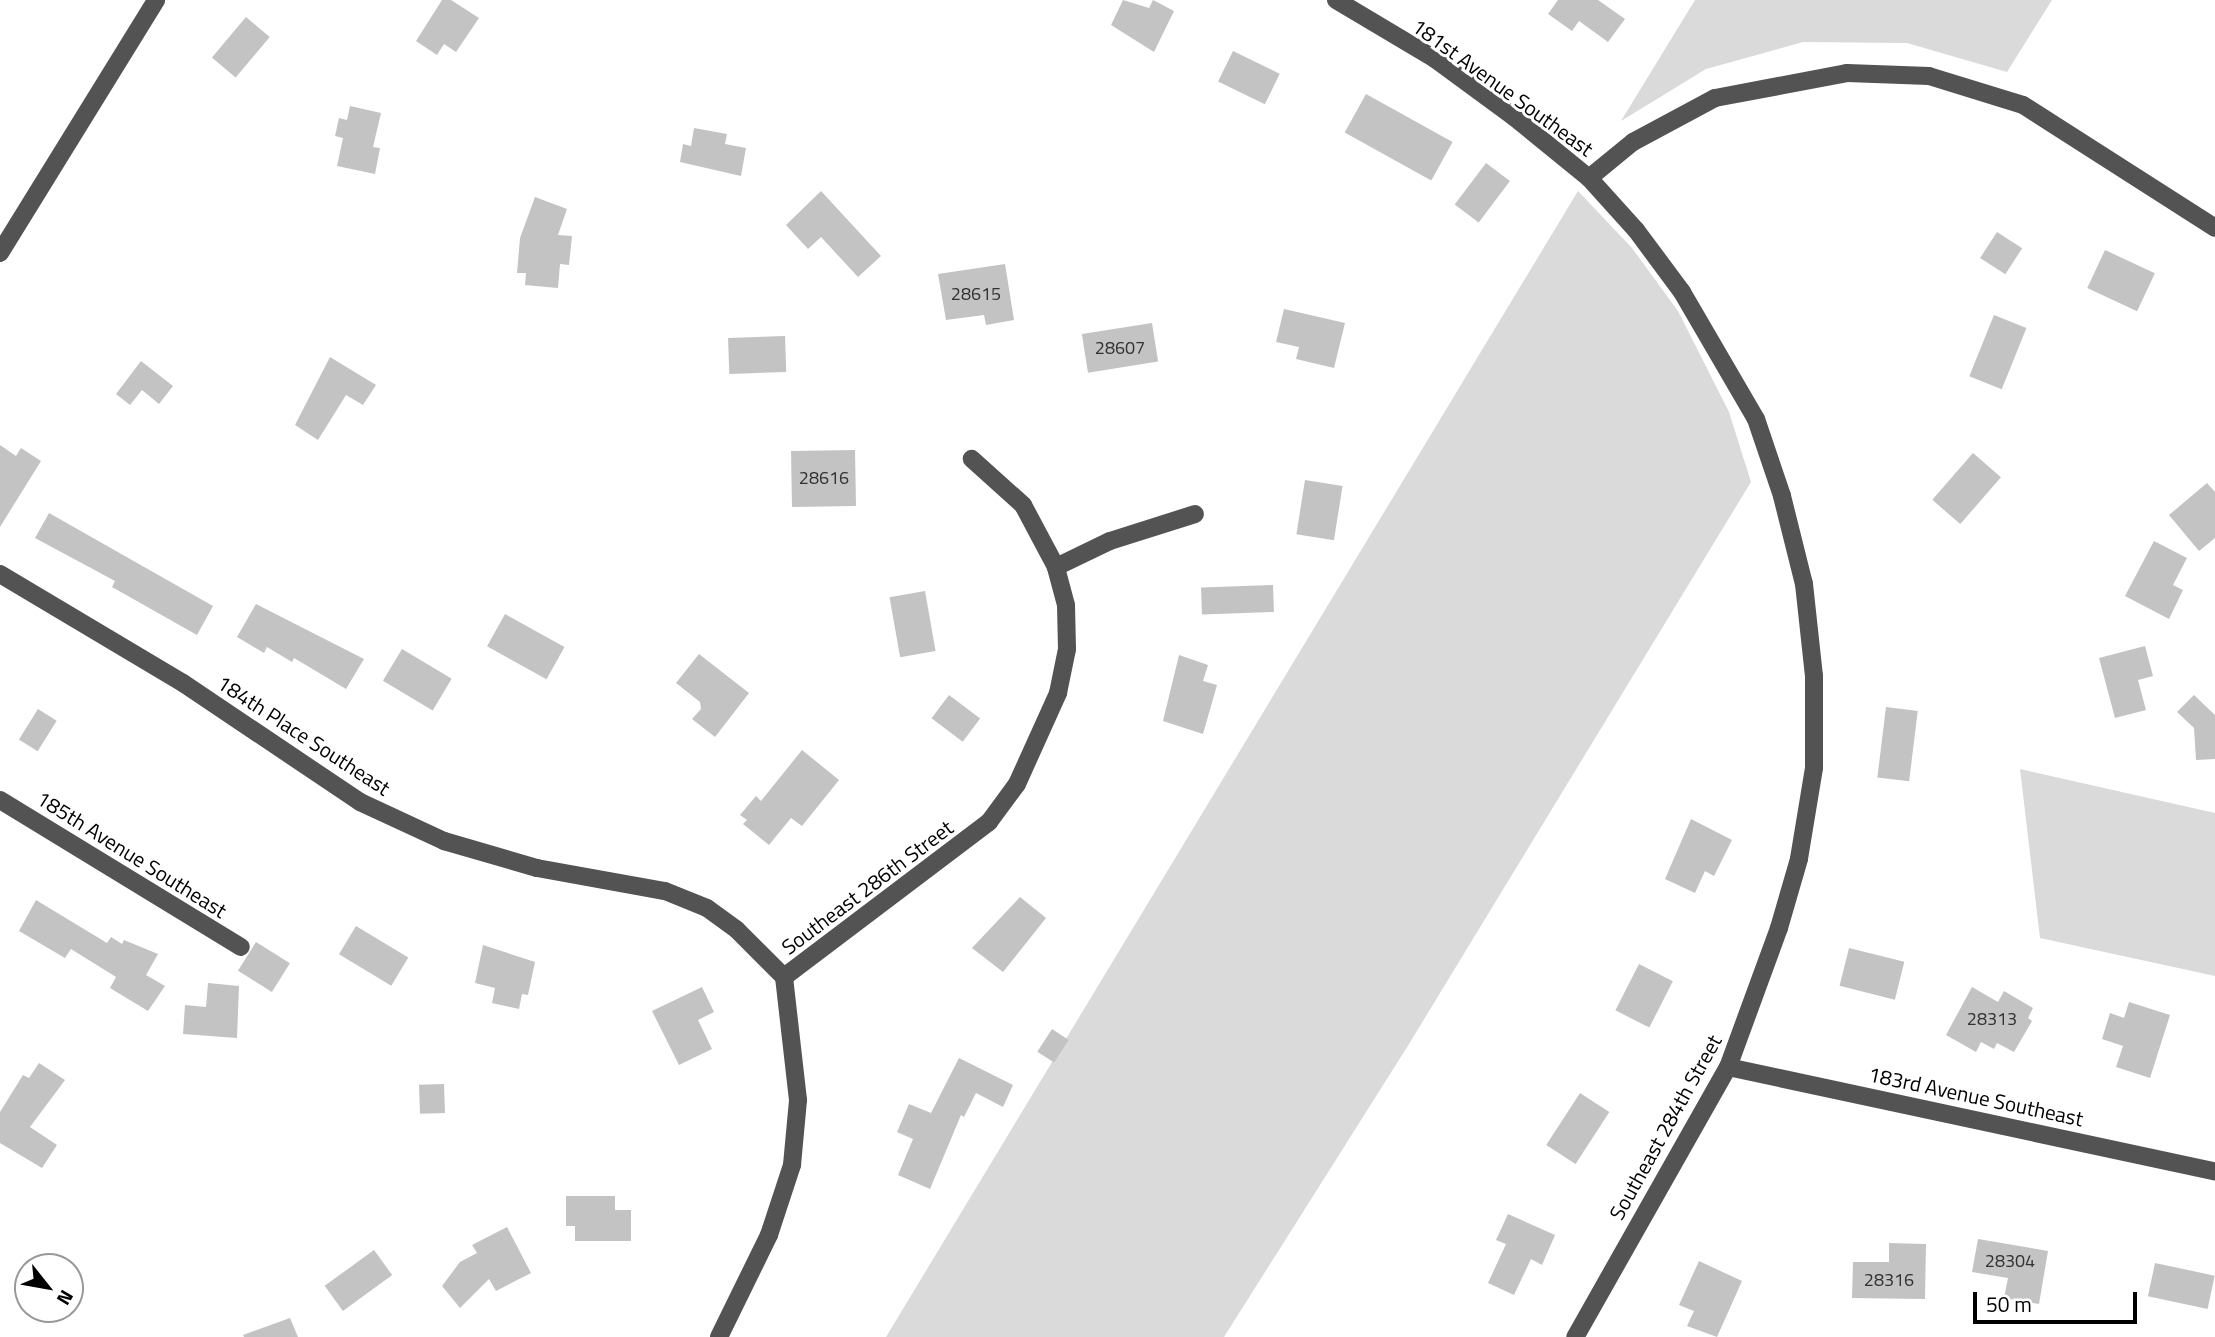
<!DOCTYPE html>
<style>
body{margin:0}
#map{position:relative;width:2215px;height:1337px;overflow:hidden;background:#fff;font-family:"Titillium Web",sans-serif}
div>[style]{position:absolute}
.green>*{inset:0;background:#dadada}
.building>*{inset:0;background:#c3c3c3;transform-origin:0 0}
.minor>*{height:18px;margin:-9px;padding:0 9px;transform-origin:9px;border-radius:9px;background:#535353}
span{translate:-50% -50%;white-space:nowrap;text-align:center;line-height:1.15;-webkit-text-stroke:6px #fff;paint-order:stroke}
.number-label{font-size:18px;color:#313131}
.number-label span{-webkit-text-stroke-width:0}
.street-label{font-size:21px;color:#000}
.north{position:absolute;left:14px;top:1253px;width:70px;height:70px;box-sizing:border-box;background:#fff;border:2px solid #999;border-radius:50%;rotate:121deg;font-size:19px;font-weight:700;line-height:28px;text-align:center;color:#000}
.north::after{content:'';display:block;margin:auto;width:24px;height:32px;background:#000;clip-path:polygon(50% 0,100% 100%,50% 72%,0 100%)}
.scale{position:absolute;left:1973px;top:1292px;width:164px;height:32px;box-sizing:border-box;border:4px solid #000;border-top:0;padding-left:9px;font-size:21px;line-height:24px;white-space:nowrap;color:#000;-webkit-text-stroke:5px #fff;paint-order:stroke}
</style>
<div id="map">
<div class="green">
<div style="clip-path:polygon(1695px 0,2052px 0,2007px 72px,1907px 43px,1803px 42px,1706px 69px,1621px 121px)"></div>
<div style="clip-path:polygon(1578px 191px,1632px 248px,1678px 311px,1729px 412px,1751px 482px,1409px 1044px,1224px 1337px,886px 1337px)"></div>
<div style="clip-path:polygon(2020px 769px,2215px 813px,2215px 976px,2040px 938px)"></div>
</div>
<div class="building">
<div style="clip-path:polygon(442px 0,451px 0,479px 18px,456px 52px,444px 44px,437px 55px,416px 41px)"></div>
<div style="clip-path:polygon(1123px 0,1149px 8px,1153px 0,1174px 11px,1154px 52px,1111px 25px)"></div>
<div style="clip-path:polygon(1558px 0,1598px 0,1625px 19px,1608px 42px,1579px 21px,1572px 31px,1548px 14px)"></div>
<div style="left:246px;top:17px;width:31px;height:53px;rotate:40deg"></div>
<div style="left:1233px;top:51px;width:52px;height:34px;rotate:26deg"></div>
<div style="left:1366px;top:94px;width:99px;height:44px;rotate:29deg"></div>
<div style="clip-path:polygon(350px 106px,381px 113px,373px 147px,380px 148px,375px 174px,337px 166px,343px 138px,335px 136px,339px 118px,347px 120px)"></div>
<div style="clip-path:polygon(694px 128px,727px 134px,725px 144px,746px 148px,741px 176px,680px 162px,683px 144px,691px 146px)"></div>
<div style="left:1486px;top:163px;width:30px;height:52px;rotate:37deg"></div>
<div style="clip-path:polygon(821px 191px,881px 256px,858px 277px,821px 237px,808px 249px,786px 225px)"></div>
<div style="clip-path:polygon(535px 197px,567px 209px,558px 235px,572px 236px,569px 265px,560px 264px,558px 288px,525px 285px,526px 273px,517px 273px,520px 238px)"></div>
<div style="left:1997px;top:232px;width:30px;height:31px;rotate:33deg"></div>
<div style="left:2105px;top:250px;width:55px;height:42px;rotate:25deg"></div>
<div style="clip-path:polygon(1005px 264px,1014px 320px,986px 325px,984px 315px,946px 320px,938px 274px)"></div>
<div style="clip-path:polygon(1284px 309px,1345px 323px,1334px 368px,1296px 359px,1299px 347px,1276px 342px)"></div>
<div style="left:1994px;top:315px;width:35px;height:66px;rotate:22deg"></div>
<div style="left:1152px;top:323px;width:39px;height:71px;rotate:81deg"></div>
<div style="left:785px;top:336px;width:36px;height:57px;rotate:88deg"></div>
<div style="clip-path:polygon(330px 357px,376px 385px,363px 405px,346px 395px,318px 440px,295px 425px)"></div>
<div style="clip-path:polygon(141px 361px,173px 386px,159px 404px,142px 390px,130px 405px,116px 394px)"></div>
<div style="clip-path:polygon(0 445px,16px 456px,21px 448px,41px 461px,0 527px)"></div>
<div style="left:855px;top:450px;width:56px;height:64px;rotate:89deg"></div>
<div style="left:1973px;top:453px;width:37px;height:62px;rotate:41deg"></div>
<div style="left:1305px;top:480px;width:38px;height:55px;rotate:9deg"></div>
<div style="clip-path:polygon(2207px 483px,2215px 492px,2215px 538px,2199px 551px,2169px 515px)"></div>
<div style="clip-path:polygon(49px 513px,213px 606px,197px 635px,112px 587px,115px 581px,35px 538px)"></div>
<div style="clip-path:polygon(2154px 541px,2187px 558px,2173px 585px,2183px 590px,2169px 619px,2125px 596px)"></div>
<div style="left:1273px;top:585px;width:27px;height:72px;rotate:88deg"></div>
<div style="left:925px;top:591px;width:61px;height:36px;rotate:80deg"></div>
<div style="clip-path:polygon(256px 604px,364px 659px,346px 689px,294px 658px,292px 662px,267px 647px,264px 653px,237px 637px)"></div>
<div style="left:505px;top:614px;width:68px;height:37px;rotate:29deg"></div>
<div style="clip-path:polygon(2145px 646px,2153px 676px,2138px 680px,2146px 710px,2115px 718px,2099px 658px)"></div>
<div style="left:402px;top:649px;width:58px;height:37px;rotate:31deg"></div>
<div style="clip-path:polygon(699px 654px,749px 693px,715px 737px,692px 719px,701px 709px,700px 702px,676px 683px)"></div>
<div style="clip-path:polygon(1179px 655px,1208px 665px,1203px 681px,1217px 685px,1203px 734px,1163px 721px)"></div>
<div style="left:949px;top:695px;width:39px;height:29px;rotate:37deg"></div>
<div style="clip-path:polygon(2194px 695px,2215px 715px,2215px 759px,2196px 760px,2194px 728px,2177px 712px)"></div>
<div style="left:1886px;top:707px;width:32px;height:71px;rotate:7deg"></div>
<div style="left:38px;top:709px;width:22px;height:36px;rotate:32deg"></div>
<div style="clip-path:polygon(802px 750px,839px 780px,802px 826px,791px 818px,769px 845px,743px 824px,747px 820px,740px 815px,756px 796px,761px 801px)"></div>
<div style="clip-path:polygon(1691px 819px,1732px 840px,1714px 876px,1705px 871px,1695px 893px,1665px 879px)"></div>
<div style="clip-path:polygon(1020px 897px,1046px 918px,1003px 972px,972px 948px)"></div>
<div style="clip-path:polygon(36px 900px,107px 943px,111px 937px,122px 944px,124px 940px,158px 954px,146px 975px,165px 986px,148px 1011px,110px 988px,116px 977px,71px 949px,65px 958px,19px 931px)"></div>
<div style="left:356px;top:926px;width:61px;height:33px;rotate:31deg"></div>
<div style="left:256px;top:942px;width:40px;height:34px;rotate:32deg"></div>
<div style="clip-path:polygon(483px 945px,535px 962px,528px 995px,522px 994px,519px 1009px,492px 1003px,495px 988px,475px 983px)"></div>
<div style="left:1849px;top:948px;width:57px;height:39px;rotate:14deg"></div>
<div style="left:1639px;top:964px;width:38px;height:52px;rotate:27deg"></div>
<div style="clip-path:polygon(208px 983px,239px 986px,237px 1038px,183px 1034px,185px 1005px,206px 1007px)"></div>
<div style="clip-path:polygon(702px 987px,714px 1012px,698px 1020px,712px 1049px,679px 1065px,652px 1011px)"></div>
<div style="clip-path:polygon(1972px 987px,1998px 1002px,2004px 991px,2033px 1008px,2028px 1018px,2032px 1021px,2014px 1052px,1997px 1043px,1994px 1049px,1981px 1042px,1976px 1052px,1946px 1035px)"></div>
<div style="clip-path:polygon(2129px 1002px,2170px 1015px,2150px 1078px,2116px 1067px,2123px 1046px,2102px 1039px,2110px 1013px,2124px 1018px)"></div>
<div style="left:1052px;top:1029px;width:20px;height:27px;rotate:33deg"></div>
<div style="clip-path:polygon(959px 1058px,1013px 1085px,1003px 1107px,976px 1093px,964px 1117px,961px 1115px,930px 1189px,898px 1175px,913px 1139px,897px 1132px,909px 1104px,931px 1113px)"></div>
<div style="clip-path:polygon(39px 1063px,65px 1080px,30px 1127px,57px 1145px,42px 1168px,0 1143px,0 1112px,23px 1075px,29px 1078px)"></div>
<div style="left:444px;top:1084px;width:29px;height:25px;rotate:88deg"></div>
<div style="left:1580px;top:1093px;width:35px;height:62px;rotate:33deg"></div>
<div style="clip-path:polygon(566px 1196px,615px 1196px,615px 1210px,631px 1210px,631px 1241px,575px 1241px,575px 1226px,566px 1226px)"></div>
<div style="clip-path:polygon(1508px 1214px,1555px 1235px,1542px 1265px,1531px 1259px,1514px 1295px,1488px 1283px,1506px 1244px,1496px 1240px)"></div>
<div style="clip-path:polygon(507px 1227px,531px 1273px,496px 1291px,489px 1279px,460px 1308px,442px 1286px,460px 1262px,477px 1253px,472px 1245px)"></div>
<div style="clip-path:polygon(1978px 1239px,2048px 1251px,2039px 1304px,2004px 1298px,2008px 1278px,1972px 1272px)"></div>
<div style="clip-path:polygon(1889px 1243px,1926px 1244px,1925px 1299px,1852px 1298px,1853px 1262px,1889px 1262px)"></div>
<div style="left:374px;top:1250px;width:31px;height:61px;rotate:54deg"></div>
<div style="clip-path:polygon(1699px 1261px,1742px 1281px,1717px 1337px,1687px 1326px,1694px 1311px,1679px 1305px)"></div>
<div style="left:2155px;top:1263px;width:61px;height:34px;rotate:12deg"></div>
<div style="clip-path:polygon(290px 1318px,298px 1337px,244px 1337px,243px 1335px)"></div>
</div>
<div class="minor">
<div style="left:1336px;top:0;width:115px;rotate:30.8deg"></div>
<div style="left:1435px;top:59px;width:98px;rotate:36.3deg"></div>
<div style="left:1514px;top:117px;width:97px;rotate:39.1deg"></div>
<div style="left:1589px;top:178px;width:70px;rotate:47.9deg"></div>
<div style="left:1636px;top:230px;width:77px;rotate:53.4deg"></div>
<div style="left:1682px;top:292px;width:147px;rotate:59.8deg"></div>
<div style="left:1756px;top:419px;width:81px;rotate:71.3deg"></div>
<div style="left:1782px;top:496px;width:91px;rotate:76deg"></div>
<div style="left:1804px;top:584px;width:93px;rotate:83.8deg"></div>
<div style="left:1814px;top:676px;width:92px;rotate:90deg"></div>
<div style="left:1814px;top:768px;width:92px;rotate:99.4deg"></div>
<div style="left:1799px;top:859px;width:72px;rotate:106.2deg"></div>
<div style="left:1779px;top:928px;width:148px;rotate:110.1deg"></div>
<div style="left:1728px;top:1067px;width:310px;rotate:119.5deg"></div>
<div style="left:1589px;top:178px;width:57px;rotate:-39.3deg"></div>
<div style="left:1633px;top:142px;width:93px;rotate:-28.2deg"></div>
<div style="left:1715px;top:98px;width:134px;rotate:-10.7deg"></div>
<div style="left:1847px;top:73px;width:82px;rotate:2.1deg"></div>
<div style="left:1929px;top:76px;width:98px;rotate:17.1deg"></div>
<div style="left:2023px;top:105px;width:228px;rotate:32.6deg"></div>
<div style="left:0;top:253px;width:297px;rotate:-58.3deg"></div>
<div style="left:1056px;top:567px;width:60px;rotate:-25.7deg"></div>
<div style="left:1110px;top:541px;width:89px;rotate:-17.6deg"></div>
<div style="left:0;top:574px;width:213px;rotate:30.8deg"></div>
<div style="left:183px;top:683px;width:213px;rotate:33.9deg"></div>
<div style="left:360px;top:802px;width:93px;rotate:24.9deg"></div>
<div style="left:444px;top:841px;width:97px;rotate:16.2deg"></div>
<div style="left:537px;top:868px;width:130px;rotate:10.2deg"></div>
<div style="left:665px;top:891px;width:45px;rotate:22deg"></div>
<div style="left:707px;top:908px;width:37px;rotate:36deg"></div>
<div style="left:737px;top:930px;width:66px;rotate:45deg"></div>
<div style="left:0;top:800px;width:282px;rotate:31.4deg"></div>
<div style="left:1728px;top:1067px;width:498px;rotate:12.1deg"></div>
<div style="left:719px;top:1337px;width:114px;rotate:-63.9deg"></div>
<div style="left:769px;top:1235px;width:74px;rotate:-71.8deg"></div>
<div style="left:792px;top:1165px;width:65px;rotate:-84.7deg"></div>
<div style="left:798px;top:1100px;width:124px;rotate:-96.5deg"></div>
<div style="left:784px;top:977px;width:257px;rotate:-37.1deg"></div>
<div style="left:989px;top:822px;width:47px;rotate:-53.6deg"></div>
<div style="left:1017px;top:784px;width:100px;rotate:-65.7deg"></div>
<div style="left:1058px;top:693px;width:45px;rotate:-78.4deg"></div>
<div style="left:1067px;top:649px;width:44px;rotate:-91.3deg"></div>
<div style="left:1066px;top:605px;width:39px;rotate:-105deg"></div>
<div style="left:1056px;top:567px;width:70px;rotate:-118deg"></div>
<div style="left:1023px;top:505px;width:69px;rotate:-138deg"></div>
</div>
<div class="number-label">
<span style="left:976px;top:294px">28615</span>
<span style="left:1120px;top:348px">28607</span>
<span style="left:824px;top:478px">28616</span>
<span style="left:1992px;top:1019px">28313</span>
<span style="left:2010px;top:1261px">28304</span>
<span style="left:1889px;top:1280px">28316</span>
</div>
<div class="street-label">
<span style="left:1503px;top:87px;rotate:36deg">181st Avenue Southeast</span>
<span style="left:304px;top:735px;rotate:33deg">184th Place Southeast</span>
<span style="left:132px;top:854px;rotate:32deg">185th Avenue Southeast</span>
<span style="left:867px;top:887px;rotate:-37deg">Southeast 286th Street</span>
<span style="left:1976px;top:1096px;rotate:12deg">183rd Avenue Southeast</span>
<span style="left:1665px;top:1127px;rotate:-61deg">Southeast 284th Street</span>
</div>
<div class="north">N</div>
<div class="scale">50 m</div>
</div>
